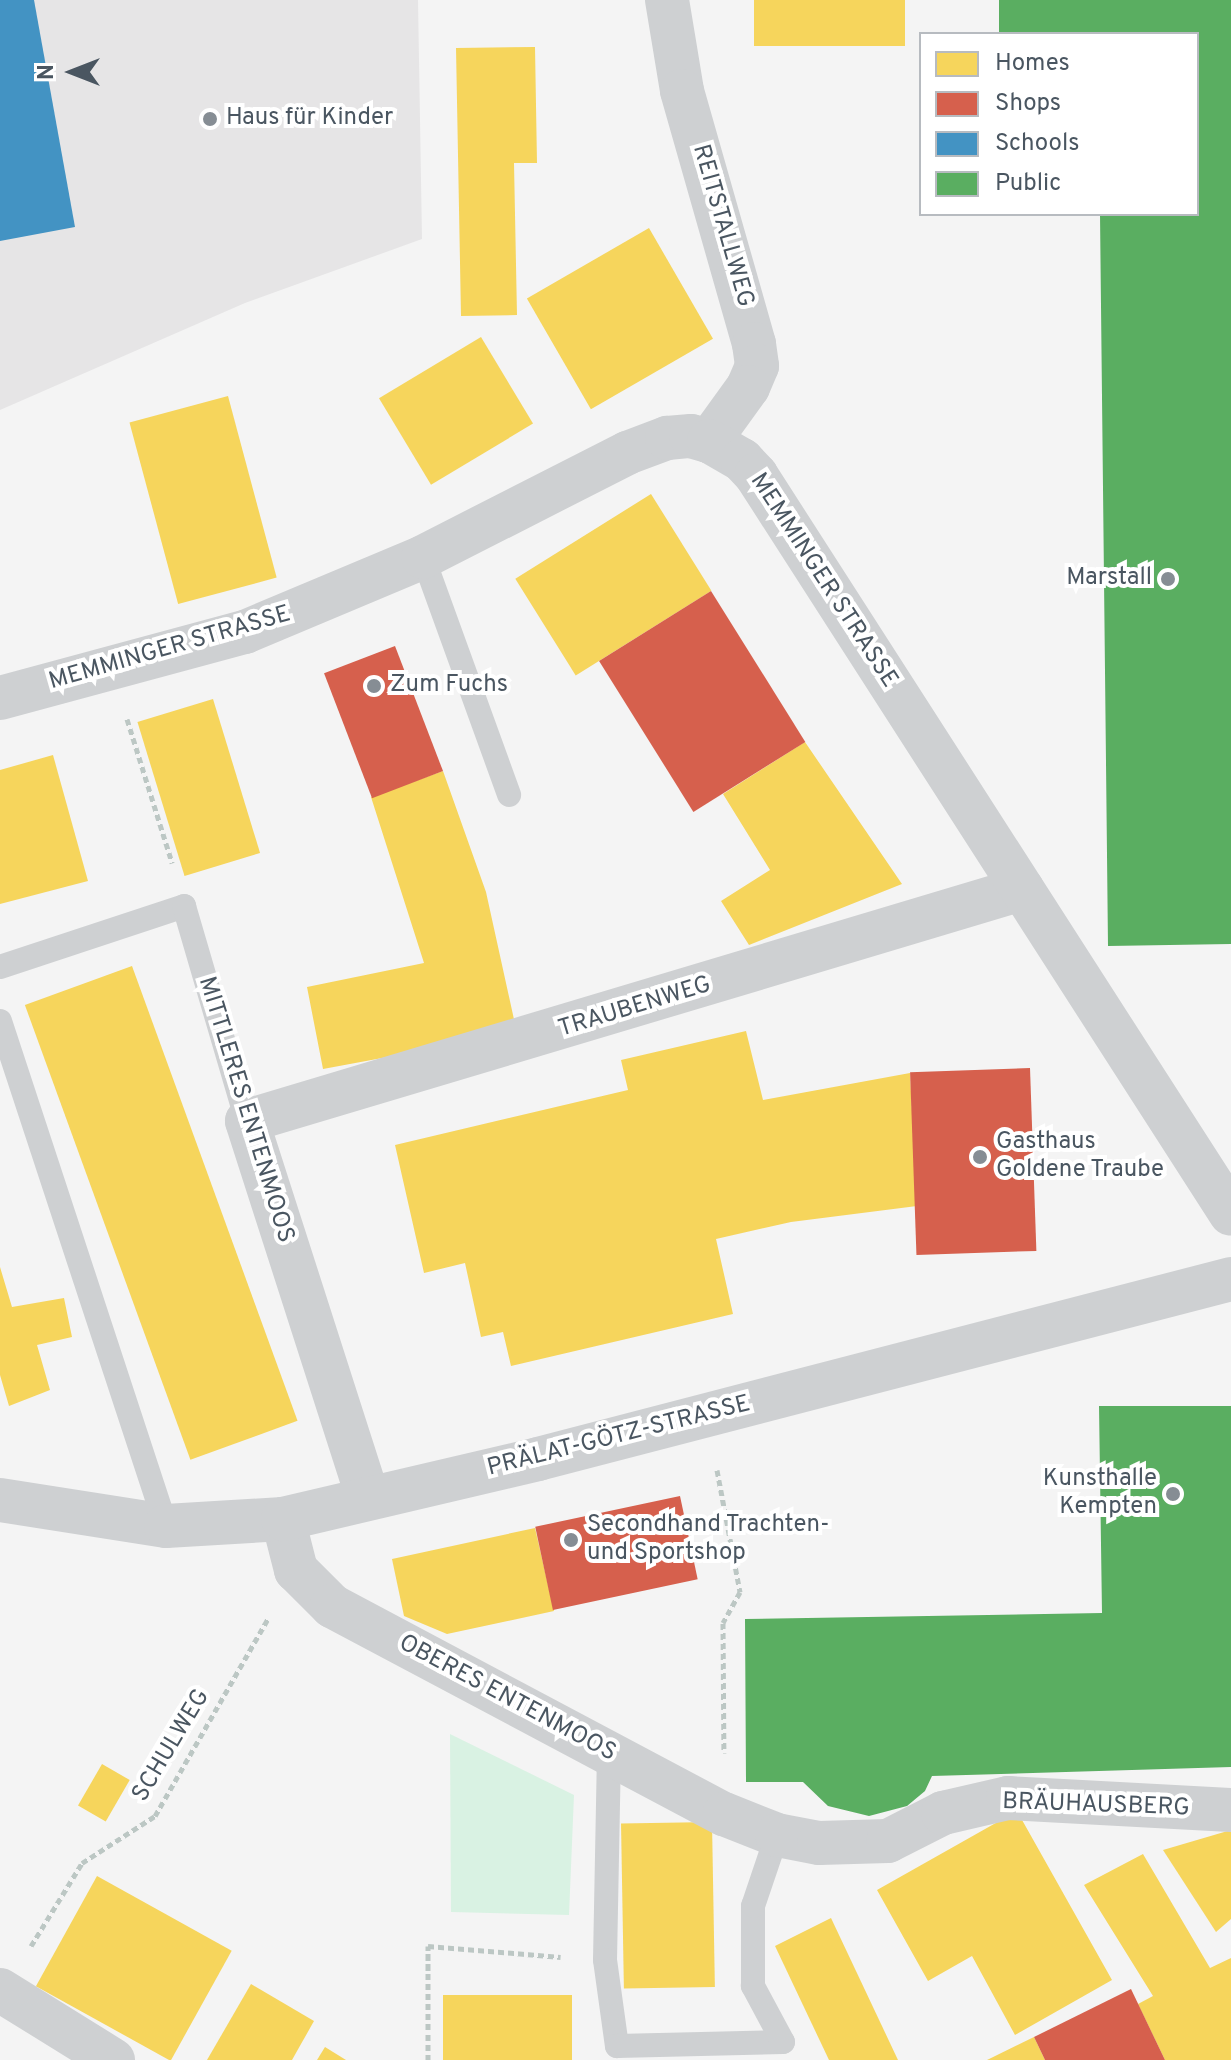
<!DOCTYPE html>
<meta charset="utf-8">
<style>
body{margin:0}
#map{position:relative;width:1231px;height:2060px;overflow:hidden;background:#f4f4f4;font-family:Overpass,sans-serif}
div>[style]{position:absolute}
.education>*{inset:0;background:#e6e5e6}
.green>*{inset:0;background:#d9f2e3}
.homes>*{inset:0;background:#f6d55c;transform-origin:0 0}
.shops>*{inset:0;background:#d6604d;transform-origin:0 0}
.schools>*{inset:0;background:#4393c3}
.public>*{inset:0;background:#5aae61}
.path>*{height:5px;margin-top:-2.5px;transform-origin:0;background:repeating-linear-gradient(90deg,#bcc7c4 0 6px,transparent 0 10px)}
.service>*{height:24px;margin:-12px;padding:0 12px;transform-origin:12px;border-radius:12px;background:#ced0d2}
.minor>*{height:44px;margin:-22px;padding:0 22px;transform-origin:22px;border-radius:22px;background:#ced0d2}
.tertiary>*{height:44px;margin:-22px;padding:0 22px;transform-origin:22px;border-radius:22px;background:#ced0d2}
.dots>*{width:22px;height:22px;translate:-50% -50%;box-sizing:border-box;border:4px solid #fff;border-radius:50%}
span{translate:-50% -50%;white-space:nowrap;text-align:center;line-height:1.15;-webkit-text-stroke:8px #fff;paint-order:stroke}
.poi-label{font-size:24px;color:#4a5661}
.left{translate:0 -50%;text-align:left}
.right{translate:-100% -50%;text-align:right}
.street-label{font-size:24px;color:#4a5661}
.legend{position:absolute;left:919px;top:32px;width:280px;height:184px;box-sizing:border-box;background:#fff;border:2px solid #b7bbc0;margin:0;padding:10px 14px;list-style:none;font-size:24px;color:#4a5661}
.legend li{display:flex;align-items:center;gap:16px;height:40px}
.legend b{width:40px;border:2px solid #b7bbc0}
.north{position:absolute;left:32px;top:32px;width:80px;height:80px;-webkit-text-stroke:6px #fff;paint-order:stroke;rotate:270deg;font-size:22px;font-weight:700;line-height:32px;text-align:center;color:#4a5661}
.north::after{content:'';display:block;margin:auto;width:28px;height:36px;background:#4a5661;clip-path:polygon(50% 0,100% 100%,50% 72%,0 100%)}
</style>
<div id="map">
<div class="education">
<div style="clip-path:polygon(0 0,418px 0,422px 239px,245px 303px,0 410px)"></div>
</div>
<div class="green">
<div style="clip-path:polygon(450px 1734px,574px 1795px,569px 1915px,451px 1912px)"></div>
</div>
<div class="homes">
<div style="left:754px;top:0;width:151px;height:46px"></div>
<div style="clip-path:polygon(535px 47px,537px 163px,514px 163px,517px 315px,461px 316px,456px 48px)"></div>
<div style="left:649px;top:228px;width:128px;height:141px;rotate:60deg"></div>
<div style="left:481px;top:337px;width:101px;height:119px;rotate:59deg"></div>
<div style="left:228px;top:396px;width:188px;height:102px;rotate:75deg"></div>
<div style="left:651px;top:494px;width:114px;height:160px;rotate:58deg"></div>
<div style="left:213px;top:699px;width:161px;height:79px;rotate:73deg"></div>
<div style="clip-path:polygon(805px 742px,902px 884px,749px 945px,721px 901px,770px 870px,723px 794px)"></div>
<div style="clip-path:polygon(53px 755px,88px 881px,0 904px,0 770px)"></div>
<div style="clip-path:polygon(443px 771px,486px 892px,517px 1033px,323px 1069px,307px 987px,424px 963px,371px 797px)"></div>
<div style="left:132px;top:966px;width:484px;height:114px;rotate:70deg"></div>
<div style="clip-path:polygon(746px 1031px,763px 1100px,910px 1073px,917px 1206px,791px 1222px,716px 1239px,733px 1314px,511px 1366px,503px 1332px,481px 1337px,465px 1263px,424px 1273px,395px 1145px,628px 1090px,621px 1060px)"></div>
<div style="clip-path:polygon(0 1267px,12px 1307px,64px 1298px,72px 1337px,37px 1345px,50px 1390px,9px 1406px,0 1375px)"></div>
<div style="clip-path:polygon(535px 1528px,554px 1611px,447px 1634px,404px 1616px,392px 1559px)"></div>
<div style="left:102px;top:1764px;width:32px;height:48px;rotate:30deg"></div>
<div style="clip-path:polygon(1017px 1811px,1112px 1980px,1015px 2035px,972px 1956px,928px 1981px,877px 1890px)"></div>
<div style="left:712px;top:1822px;width:165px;height:91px;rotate:89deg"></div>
<div style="clip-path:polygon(1231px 1830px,1231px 1919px,1216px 1932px,1163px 1850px)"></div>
<div style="clip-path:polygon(1143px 1854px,1210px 1968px,1231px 1958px,1231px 2060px,1165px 2060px,1138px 2004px,1153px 1996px,1084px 1885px)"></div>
<div style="left:97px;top:1876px;width:154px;height:126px;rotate:29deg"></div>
<div style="clip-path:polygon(831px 1918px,898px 2060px,829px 2060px,775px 1946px)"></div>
<div style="clip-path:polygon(251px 1984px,314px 2021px,292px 2060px,207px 2060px)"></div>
<div style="left:443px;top:1995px;width:129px;height:65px"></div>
<div style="clip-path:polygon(1034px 2037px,1045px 2060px,987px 2060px)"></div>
<div style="clip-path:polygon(325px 2047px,346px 2060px,317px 2060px)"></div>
</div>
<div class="shops">
<div style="left:711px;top:591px;width:178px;height:132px;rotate:58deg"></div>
<div style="left:395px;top:646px;width:134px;height:76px;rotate:69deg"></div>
<div style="left:1030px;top:1068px;width:183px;height:120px;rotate:88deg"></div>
<div style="left:680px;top:1496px;width:85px;height:148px;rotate:78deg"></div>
<div style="clip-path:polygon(1131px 1989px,1165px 2060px,1045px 2060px,1034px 2037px)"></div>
</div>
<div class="schools">
<div style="clip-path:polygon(0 0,34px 0,75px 227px,0 241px)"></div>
</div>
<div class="public">
<div style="clip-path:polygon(999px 0,1231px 0,1231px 944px,1108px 946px,1100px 214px,1197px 214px,1197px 34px,999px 34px)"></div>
<div style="clip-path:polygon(1099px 1406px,1231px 1406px,1231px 1767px,932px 1776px,925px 1791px,907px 1806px,869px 1816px,828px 1806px,803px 1782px,746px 1782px,745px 1619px,1102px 1613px)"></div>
</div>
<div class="path">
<div style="left:127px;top:719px;width:151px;rotate:72.6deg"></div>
<div style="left:717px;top:1470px;width:124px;rotate:79.3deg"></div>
<div style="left:740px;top:1592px;width:35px;rotate:119deg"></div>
<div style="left:723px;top:1623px;width:130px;rotate:89.6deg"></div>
<div style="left:31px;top:1946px;width:97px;rotate:-58.4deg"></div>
<div style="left:82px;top:1863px;width:87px;rotate:-32.8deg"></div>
<div style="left:155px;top:1816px;width:229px;rotate:-60.2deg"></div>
<div style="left:428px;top:2060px;width:114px;rotate:-90deg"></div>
<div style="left:428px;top:1946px;width:133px;rotate:4.7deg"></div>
</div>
<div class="service">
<div style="left:423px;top:557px;width:253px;rotate:70.1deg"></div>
<div style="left:0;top:967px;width:194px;rotate:-18.3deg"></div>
<div style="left:184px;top:906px;width:224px;rotate:73.7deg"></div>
<div style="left:0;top:1021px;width:532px;rotate:71.8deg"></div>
<div style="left:609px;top:1752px;width:208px;rotate:91.1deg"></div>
<div style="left:605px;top:1960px;width:87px;rotate:82.1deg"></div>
<div style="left:617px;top:2046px;width:166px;rotate:-1.4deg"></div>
<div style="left:783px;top:2042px;width:64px;rotate:-118.2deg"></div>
<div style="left:753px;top:1986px;width:80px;rotate:-90deg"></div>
<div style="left:753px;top:1906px;width:75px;rotate:-71.3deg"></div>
</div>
<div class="minor">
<div style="left:667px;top:0;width:92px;rotate:80.6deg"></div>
<div style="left:682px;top:91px;width:263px;rotate:74.1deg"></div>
<div style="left:754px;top:344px;width:22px;rotate:82deg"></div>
<div style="left:757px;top:366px;width:23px;rotate:113deg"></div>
<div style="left:748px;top:387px;width:67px;rotate:125.8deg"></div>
<div style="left:368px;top:1498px;width:396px;rotate:-107.8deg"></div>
<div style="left:247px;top:1121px;width:809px;rotate:-16.67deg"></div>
<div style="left:283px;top:1519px;width:53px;rotate:75.7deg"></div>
<div style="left:296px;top:1570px;width:51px;rotate:45deg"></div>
<div style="left:332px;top:1606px;width:444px;rotate:28deg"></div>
<div style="left:724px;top:1814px;width:57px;rotate:21.6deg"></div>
<div style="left:777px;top:1835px;width:43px;rotate:10.8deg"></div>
<div style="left:819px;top:1843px;width:69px;rotate:-1.7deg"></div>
<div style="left:888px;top:1841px;width:62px;rotate:-27deg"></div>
<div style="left:943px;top:1813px;width:67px;rotate:-13deg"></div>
<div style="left:1008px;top:1798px;width:223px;rotate:3.1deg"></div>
<div style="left:0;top:1990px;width:133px;rotate:31.8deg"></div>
</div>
<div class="tertiary">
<div style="left:0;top:698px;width:254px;rotate:-15.1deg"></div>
<div style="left:245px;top:632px;width:193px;rotate:-22.8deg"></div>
<div style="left:423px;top:557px;width:229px;rotate:-27deg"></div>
<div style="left:627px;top:453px;width:43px;rotate:-20.6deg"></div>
<div style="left:667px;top:438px;width:24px;rotate:-5deg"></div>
<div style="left:691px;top:436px;width:19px;rotate:16deg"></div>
<div style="left:709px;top:441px;width:38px;rotate:30deg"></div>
<div style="left:742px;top:460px;width:21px;rotate:47deg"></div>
<div style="left:756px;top:475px;width:878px;rotate:57.27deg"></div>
<div style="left:0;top:1500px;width:168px;rotate:8.9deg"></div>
<div style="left:166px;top:1526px;width:117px;rotate:-3.4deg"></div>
<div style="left:283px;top:1519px;width:262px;rotate:-13.2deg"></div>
<div style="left:538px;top:1459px;width:716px;rotate:-14.56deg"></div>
</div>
<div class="dots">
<div style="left:210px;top:119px;background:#868d94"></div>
<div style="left:1168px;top:579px;background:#868d94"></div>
<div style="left:374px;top:686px;background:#868d94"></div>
<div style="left:980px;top:1157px;background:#868d94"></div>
<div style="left:1173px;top:1494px;background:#868d94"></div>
<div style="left:571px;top:1540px;background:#868d94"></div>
</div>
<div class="poi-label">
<span class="left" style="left:226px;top:119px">Haus für Kinder</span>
<span class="right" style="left:1152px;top:579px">Marstall</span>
<span class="left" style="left:390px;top:686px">Zum Fuchs</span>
<span class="left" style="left:996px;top:1157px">Gasthaus<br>Goldene Traube</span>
<span class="right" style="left:1157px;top:1494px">Kunsthalle<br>Kempten</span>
<span class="left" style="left:587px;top:1540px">Secondhand Trachten-<br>und Sportshop</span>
</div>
<div class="street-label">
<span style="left:722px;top:226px;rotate:74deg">REITSTALLWEG</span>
<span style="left:823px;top:581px;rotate:57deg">MEMMINGER STRASSE</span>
<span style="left:170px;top:649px;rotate:-16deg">MEMMINGER STRASSE</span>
<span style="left:635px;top:1008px;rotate:-17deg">TRAUBENWEG</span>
<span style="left:245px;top:1110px;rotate:73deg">MITTLERES ENTENMOOS</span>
<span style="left:619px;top:1437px;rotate:-14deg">PRÄLAT-GÖTZ-STRASSE</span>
<span style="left:507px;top:1699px;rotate:28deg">OBERES ENTENMOOS</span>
<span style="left:172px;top:1746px;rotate:-59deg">SCHULWEG</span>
<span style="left:1096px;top:1806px;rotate:2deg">BRÄUHAUSBERG</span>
</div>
<ul class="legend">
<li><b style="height:22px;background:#f6d55c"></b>Homes</li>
<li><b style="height:22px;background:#d6604d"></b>Shops</li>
<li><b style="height:22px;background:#4393c3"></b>Schools</li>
<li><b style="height:22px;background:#5aae61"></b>Public</li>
</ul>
<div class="north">N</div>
</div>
